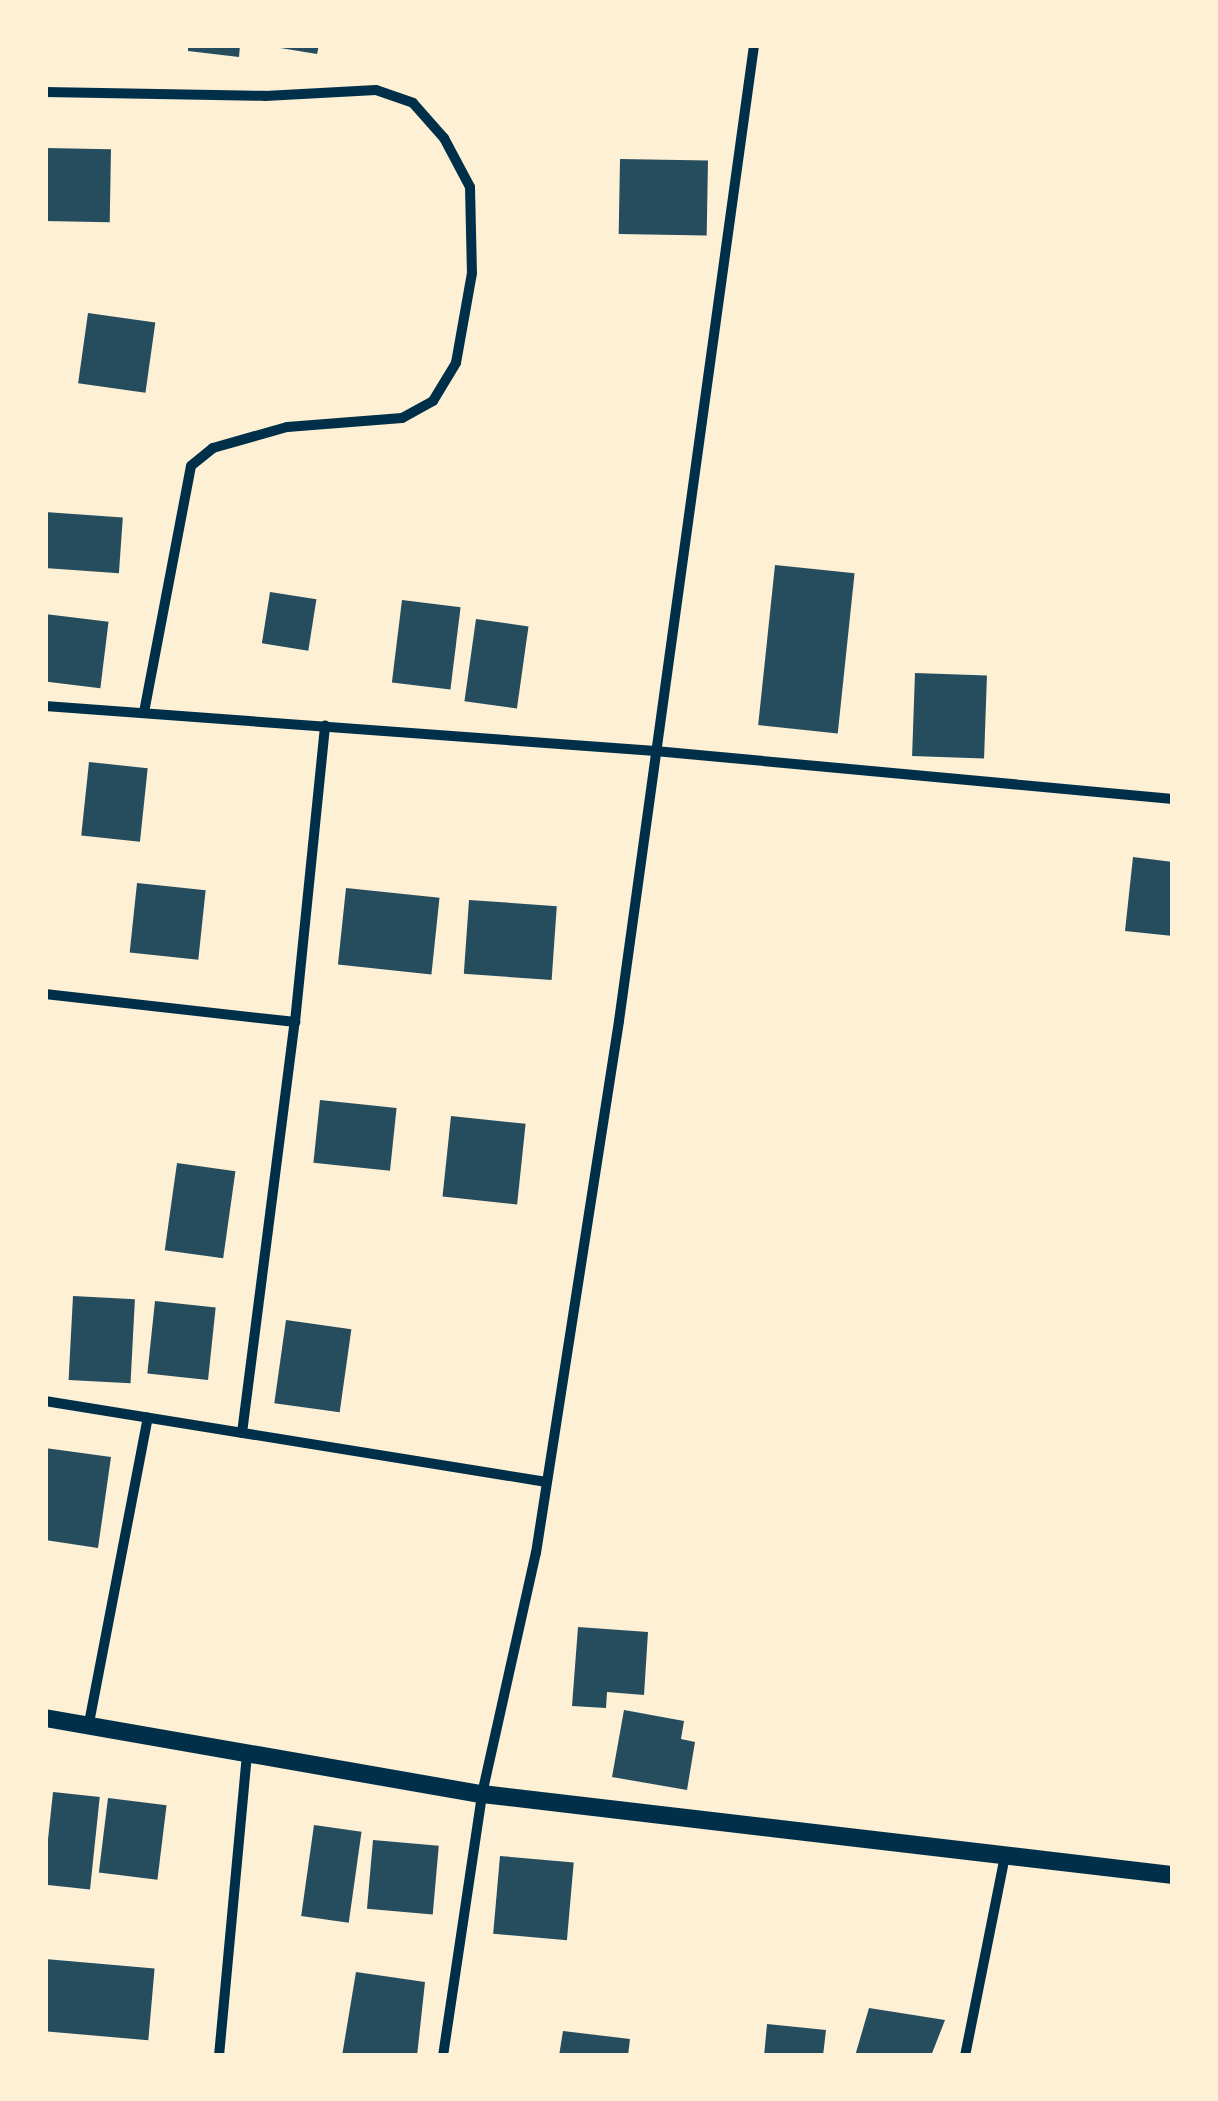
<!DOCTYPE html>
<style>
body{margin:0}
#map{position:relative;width:1218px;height:2101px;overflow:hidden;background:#fdf0d5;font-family:Arial,sans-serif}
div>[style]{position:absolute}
.building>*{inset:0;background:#264d5e;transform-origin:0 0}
.minor>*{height:10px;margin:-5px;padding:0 5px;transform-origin:5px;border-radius:5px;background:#003049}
.tertiary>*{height:18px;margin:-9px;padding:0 9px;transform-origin:9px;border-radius:9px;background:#003049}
span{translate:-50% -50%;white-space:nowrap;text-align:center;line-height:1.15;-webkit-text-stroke:9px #fdf0d5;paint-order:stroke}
.frame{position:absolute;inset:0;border:48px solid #fdf0d5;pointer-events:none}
</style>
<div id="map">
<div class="building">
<div style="clip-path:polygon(188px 45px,240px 45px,239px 57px,188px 51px)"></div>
<div style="clip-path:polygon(262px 45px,319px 45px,317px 54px)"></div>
<div style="left:45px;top:148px;width:66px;height:73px;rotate:1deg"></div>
<div style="left:620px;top:159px;width:88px;height:75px;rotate:1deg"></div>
<div style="left:88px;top:313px;width:68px;height:71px;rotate:8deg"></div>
<div style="left:45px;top:512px;width:78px;height:56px;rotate:4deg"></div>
<div style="left:775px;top:565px;width:80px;height:161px;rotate:6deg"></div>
<div style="left:270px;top:592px;width:47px;height:52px;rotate:9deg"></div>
<div style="left:402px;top:600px;width:59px;height:83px;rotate:7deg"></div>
<div style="left:45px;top:614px;width:64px;height:67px;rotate:7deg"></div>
<div style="left:476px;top:619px;width:53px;height:83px;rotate:8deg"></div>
<div style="left:915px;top:673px;width:72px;height:83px;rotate:2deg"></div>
<div style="left:89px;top:762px;width:59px;height:74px;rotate:6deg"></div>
<div style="clip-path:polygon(1133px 857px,1173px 862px,1173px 936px,1125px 931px)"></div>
<div style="left:137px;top:883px;width:69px;height:70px;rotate:6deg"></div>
<div style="left:346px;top:888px;width:94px;height:77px;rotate:6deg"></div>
<div style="left:469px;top:900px;width:88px;height:74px;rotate:4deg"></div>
<div style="left:320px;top:1100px;width:77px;height:63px;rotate:6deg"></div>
<div style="left:451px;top:1116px;width:75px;height:81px;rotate:6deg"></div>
<div style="left:177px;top:1163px;width:59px;height:88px;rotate:8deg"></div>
<div style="left:73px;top:1296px;width:62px;height:84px;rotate:3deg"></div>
<div style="left:155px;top:1301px;width:61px;height:73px;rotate:6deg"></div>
<div style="left:286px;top:1320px;width:66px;height:84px;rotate:8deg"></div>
<div style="clip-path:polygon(45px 1448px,111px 1457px,98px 1548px,45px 1540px)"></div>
<div style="clip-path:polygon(578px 1627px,648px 1632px,644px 1695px,607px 1692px,606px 1708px,572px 1706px)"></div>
<div style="clip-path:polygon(624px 1710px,684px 1721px,681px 1739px,695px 1742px,687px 1790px,612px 1777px)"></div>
<div style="left:53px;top:1792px;width:47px;height:93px;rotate:6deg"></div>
<div style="left:108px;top:1798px;width:59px;height:75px;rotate:7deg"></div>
<div style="left:314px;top:1825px;width:48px;height:92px;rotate:8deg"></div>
<div style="left:373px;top:1840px;width:66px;height:69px;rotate:5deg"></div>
<div style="left:500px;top:1856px;width:74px;height:78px;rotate:5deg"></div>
<div style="left:45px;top:1959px;width:110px;height:72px;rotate:5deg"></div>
<div style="clip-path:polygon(356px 1972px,425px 1982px,417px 2056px,342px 2056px)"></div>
<div style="clip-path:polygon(869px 2008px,945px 2020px,931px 2056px,855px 2056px)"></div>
<div style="clip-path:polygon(767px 2024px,826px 2030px,823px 2056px,764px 2056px)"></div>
<div style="clip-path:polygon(563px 2031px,630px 2039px,628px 2056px,559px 2056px)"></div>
</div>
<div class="minor">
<div style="left:45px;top:92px;width:220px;rotate:1deg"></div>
<div style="left:265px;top:96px;width:111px;rotate:-3.1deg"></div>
<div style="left:376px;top:90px;width:39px;rotate:19deg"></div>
<div style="left:413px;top:103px;width:47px;rotate:48.5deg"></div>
<div style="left:444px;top:138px;width:55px;rotate:62deg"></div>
<div style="left:470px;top:187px;width:86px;rotate:88.7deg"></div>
<div style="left:472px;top:273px;width:91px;rotate:100.1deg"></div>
<div style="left:456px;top:363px;width:44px;rotate:121.2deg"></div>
<div style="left:433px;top:401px;width:35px;rotate:151deg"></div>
<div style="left:402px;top:418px;width:115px;rotate:175.5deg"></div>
<div style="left:287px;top:427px;width:77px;rotate:164.2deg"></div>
<div style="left:213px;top:448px;width:28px;rotate:141deg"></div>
<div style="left:191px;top:466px;width:251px;rotate:100.8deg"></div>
<div style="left:45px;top:706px;width:612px;rotate:4.22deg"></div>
<div style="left:655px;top:751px;width:520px;rotate:5.29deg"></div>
<div style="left:45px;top:994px;width:252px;rotate:6.4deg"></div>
<div style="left:45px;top:1401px;width:508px;rotate:9.17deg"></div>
<div style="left:242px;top:1433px;width:414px;rotate:-82.7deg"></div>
<div style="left:295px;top:1022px;width:298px;rotate:-84.2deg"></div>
<div style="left:89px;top:1723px;width:311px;rotate:-79.1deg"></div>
<div style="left:219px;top:2056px;width:304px;rotate:-84.7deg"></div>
<div style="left:443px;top:2056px;width:265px;rotate:-81.5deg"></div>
<div style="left:482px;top:1794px;width:247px;rotate:-77.4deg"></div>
<div style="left:536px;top:1553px;width:538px;rotate:-81.13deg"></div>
<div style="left:619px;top:1021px;width:985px;rotate:-82.12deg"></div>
<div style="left:965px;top:2056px;width:205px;rotate:-78.7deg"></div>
</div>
<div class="tertiary">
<div style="left:45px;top:1718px;width:444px;rotate:9.9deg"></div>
<div style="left:482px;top:1794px;width:696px;rotate:6.69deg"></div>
</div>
<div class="frame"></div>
</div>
